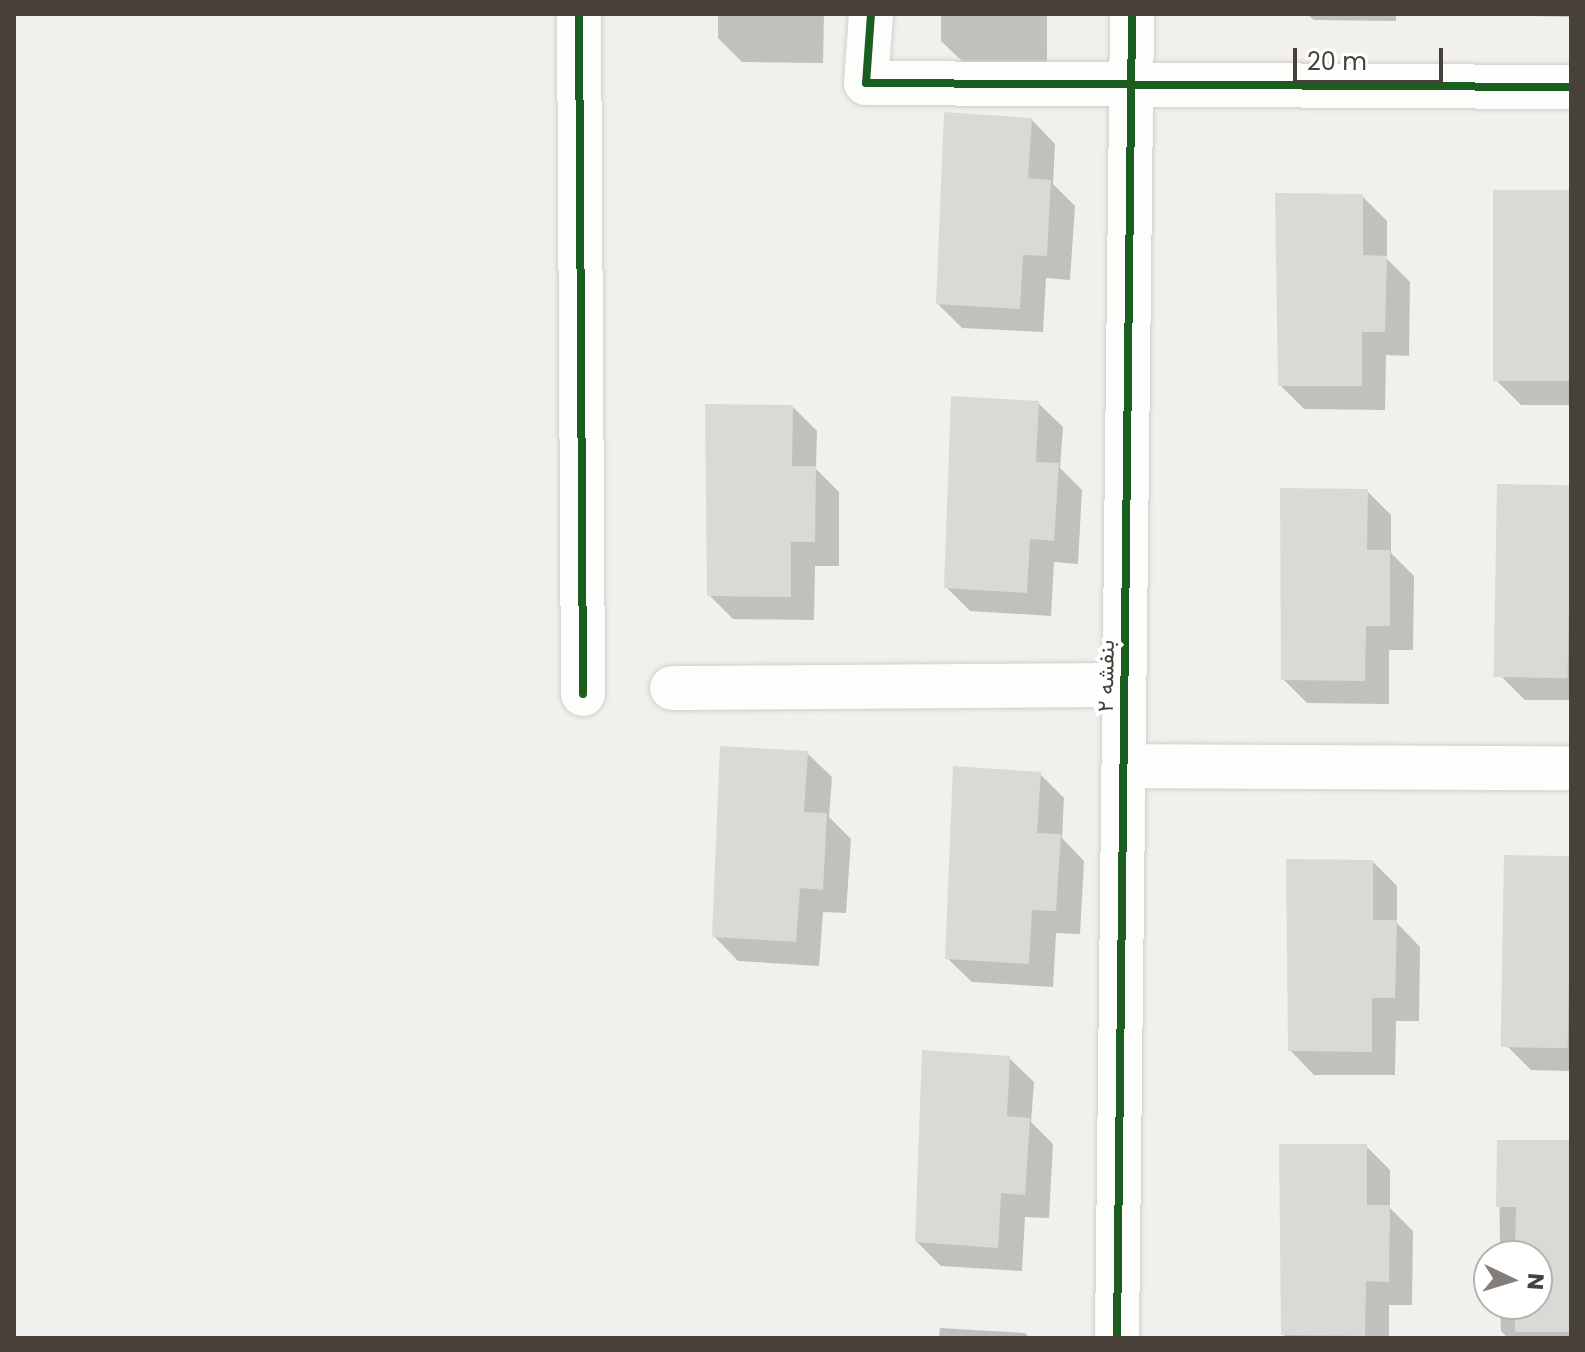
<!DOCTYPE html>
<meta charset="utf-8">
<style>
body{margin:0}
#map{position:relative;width:1585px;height:1352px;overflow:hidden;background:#f2f0ed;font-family:Poppins,Vazirmatn,sans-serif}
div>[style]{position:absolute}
.shadow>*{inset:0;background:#0003}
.building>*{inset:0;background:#dbd9d6;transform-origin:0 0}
.roads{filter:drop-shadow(0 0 2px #d0cecb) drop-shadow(0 0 2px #d0cecb)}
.street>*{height:44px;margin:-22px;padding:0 22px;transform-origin:22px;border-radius:22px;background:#fdfdfc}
.cycleway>*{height:8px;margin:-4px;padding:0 4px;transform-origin:4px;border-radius:4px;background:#1b5e20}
span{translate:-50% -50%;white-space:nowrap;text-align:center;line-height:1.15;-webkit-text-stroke:8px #fff;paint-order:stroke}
.street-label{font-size:22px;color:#47413a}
.frame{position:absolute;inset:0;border:16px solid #47413a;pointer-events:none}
.north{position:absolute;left:1473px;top:1240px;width:80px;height:80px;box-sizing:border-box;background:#fff;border:2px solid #b5b3b0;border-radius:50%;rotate:94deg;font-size:22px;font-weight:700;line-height:32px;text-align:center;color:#47413a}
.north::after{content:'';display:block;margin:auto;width:28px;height:36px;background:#837e79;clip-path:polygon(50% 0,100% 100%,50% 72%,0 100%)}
.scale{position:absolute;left:1293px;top:48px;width:150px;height:36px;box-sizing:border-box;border:4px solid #47413a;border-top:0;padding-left:10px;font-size:24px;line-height:28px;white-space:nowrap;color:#47413a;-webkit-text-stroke:6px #fff;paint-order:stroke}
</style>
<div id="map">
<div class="shadow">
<div style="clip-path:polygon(718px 14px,824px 14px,823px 63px,742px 62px,718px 38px)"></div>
<div style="clip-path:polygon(941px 14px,1047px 14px,1047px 66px,966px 65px,941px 41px)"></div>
<div style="clip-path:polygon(1307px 14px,1396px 14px,1396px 21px,1314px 20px)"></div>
<div style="clip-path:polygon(1529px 14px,1571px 14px,1571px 17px,1531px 16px)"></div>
<div style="clip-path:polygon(1031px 119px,1055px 144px,1053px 184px,1075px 206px,1070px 280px,1046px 278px,1043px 332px,962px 328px,938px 304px)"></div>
<div style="clip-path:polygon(1571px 192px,1571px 405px,1521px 405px,1497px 381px)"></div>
<div style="clip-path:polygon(1362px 196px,1387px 221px,1387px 259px,1410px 282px,1409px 356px,1386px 355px,1385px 410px,1304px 409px,1280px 385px)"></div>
<div style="clip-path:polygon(1038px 403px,1063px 427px,1060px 468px,1082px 490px,1078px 564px,1054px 562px,1051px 616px,970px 611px,946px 587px)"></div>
<div style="clip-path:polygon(793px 407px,817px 431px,816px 469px,839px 492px,839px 566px,815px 566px,814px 620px,733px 619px,709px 595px)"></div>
<div style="clip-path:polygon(1571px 487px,1571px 700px,1525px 700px,1501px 676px)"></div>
<div style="clip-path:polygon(1367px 491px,1391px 515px,1391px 553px,1414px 576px,1413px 650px,1389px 650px,1389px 704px,1307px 703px,1283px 679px)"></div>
<div style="clip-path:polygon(807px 753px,832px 777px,829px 817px,851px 839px,846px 913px,823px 912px,819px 966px,738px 961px,714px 936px)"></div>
<div style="clip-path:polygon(1040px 774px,1064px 798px,1062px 838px,1084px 861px,1080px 934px,1056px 933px,1053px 987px,972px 982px,947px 958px)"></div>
<div style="clip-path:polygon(1571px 858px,1571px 1071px,1531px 1070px,1507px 1046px)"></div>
<div style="clip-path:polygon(1373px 862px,1397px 886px,1397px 923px,1420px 947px,1419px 1021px,1396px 1021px,1395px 1075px,1314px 1075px,1290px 1050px)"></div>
<div style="clip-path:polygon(1009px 1058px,1034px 1082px,1031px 1122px,1053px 1144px,1049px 1218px,1025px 1217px,1022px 1271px,941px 1266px,917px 1242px)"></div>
<div style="clip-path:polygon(1499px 1142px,1571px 1142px,1571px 1338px,1508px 1338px,1501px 1331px,1500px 1304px,1537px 1304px,1537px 1256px,1500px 1256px)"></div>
<div style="clip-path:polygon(1366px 1146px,1390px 1170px,1390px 1208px,1413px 1231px,1412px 1305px,1389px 1305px,1389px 1338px,1287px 1338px,1283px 1334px)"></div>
<div style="clip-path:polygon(940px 1328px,1025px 1333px,1030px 1338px,939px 1338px)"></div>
</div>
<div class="building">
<div style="clip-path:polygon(944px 112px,1032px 118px,1028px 178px,1051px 180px,1047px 256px,1023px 255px,1020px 309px,936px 304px)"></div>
<div style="left:1493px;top:190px;width:78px;height:191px"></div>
<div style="clip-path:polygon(1275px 193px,1363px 194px,1363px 255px,1387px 256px,1385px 332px,1362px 332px,1362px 386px,1278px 386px)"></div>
<div style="clip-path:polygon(951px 396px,1039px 401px,1036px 462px,1059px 463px,1054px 541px,1030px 539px,1027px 593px,944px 588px)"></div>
<div style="clip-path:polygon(705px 404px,793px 405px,792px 466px,816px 466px,815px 542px,791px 542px,791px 597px,707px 596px)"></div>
<div style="left:1497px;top:484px;width:74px;height:193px;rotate:1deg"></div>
<div style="clip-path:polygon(1280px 488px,1368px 489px,1367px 550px,1390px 550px,1390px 626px,1366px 626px,1365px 681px,1281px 680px)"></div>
<div style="clip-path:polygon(720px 746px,808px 751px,804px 812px,827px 813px,823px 890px,800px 888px,796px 942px,712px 937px)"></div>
<div style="clip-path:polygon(953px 766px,1041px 772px,1037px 833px,1061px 834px,1056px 911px,1032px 910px,1029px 964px,945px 959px)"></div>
<div style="left:1504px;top:855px;width:67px;height:192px;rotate:1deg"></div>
<div style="clip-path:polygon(1286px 859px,1373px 860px,1373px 920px,1397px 920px,1395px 998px,1372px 998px,1372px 1052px,1288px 1051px)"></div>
<div style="clip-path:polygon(922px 1050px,1010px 1056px,1007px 1116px,1030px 1118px,1025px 1195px,1001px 1193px,998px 1248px,915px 1242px)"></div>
<div style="clip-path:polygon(1497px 1140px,1571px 1140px,1571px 1332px,1515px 1332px,1515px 1304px,1537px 1304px,1537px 1256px,1515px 1256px,1516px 1207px,1496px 1207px)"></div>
<div style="clip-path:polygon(1279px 1144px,1367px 1144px,1367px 1205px,1390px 1205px,1389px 1282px,1366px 1281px,1365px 1336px,1281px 1335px)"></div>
</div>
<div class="roads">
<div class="street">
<div style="left:579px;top:14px;width:680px;rotate:89.66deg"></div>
<div style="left:871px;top:14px;width:69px;rotate:94.1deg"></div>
<div style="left:866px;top:83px;width:705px;rotate:0.33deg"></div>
<div style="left:672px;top:688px;width:452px;rotate:-0.4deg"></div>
<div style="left:1124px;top:766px;width:447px;rotate:0.3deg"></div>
<div style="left:1117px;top:1338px;width:1324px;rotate:-89.35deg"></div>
</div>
</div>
<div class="cycleway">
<div style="left:579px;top:14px;width:680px;rotate:89.66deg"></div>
<div style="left:871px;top:14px;width:69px;rotate:94.1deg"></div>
<div style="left:866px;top:83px;width:705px;rotate:0.33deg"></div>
<div style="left:1117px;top:1338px;width:1324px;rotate:-89.35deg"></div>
</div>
<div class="street-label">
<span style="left:1106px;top:676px;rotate:-89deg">بنفشه ۲</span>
</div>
<div class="frame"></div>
<div class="north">N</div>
<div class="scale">20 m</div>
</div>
